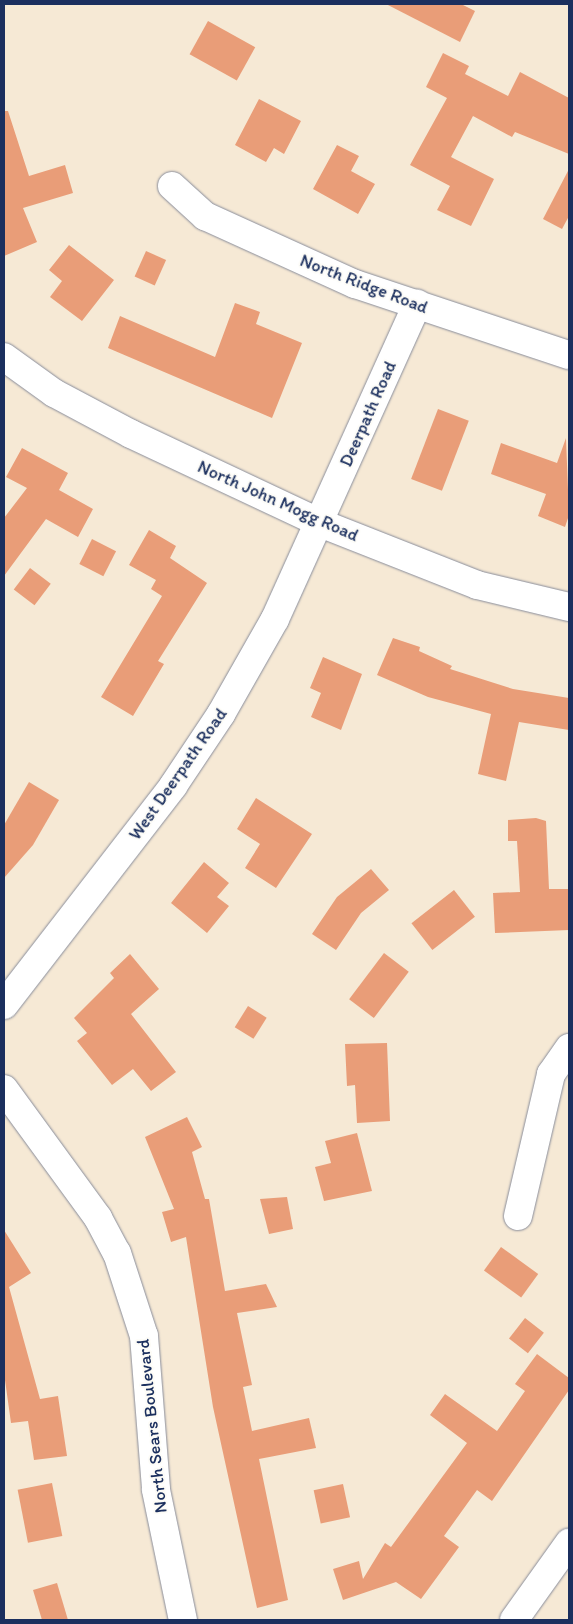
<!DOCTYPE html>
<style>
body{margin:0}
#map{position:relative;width:573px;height:1624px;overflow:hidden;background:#f6e9d5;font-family:Itim,sans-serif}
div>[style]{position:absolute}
.building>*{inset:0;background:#e99d78;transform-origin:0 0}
.roads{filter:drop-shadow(0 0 1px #888c9a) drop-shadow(0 0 1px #888c9a)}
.minor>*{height:28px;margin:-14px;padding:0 14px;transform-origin:14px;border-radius:14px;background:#fff}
span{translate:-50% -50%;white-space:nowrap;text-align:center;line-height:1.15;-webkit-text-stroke:4px #fdfcf7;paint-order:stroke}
.street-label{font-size:18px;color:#1b2f5e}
.frame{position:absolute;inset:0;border:5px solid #1b2f5e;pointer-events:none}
</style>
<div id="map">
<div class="building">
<div style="clip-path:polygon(386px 4px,461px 4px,475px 11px,460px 42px)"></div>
<div style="left:208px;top:21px;width:54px;height:38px;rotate:29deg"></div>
<div style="clip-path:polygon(443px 53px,469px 66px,465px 74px,508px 96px,520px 72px,569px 98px,569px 154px,515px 132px,512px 137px,473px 116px,451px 157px,494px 179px,471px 226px,437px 210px,450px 186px,410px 165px,447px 98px,426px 87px)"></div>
<div style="clip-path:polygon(259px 99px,301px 121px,284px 154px,274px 148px,266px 162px,235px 145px)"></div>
<div style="clip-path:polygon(4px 111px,8px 111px,29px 176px,65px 165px,73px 193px,23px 208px,37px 242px,4px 256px)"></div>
<div style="clip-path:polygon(337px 145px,359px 156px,351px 171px,375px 184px,358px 214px,313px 189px)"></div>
<div style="clip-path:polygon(569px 169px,569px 216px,562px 229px,543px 219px)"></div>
<div style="clip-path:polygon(69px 245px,114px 280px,82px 321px,50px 297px,62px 281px,49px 270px)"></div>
<div style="left:146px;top:251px;width:22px;height:28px;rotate:24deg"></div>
<div style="clip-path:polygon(235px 303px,260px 312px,256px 324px,302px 343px,272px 418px,108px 348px,120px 316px,215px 357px)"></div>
<div style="left:438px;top:409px;width:33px;height:75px;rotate:21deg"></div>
<div style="clip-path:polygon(566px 438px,569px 515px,565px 527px,538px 516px,546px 494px,491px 474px,501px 443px,557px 463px)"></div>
<div style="clip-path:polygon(22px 448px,68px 473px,59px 490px,93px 509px,78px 537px,46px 519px,4px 576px,4px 518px,27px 488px,6px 477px)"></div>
<div style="clip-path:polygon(149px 530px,176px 546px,170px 558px,207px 583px,158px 661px,164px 664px,133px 716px,101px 697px,162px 596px,151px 589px,156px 580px,129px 565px)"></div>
<div style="left:92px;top:539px;width:27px;height:28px;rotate:27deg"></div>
<div style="left:30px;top:568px;width:26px;height:27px;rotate:37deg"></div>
<div style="clip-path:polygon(393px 638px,420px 647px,419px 651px,452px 666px,450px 669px,513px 689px,569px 698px,569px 730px,519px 722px,506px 781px,478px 774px,491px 714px,428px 697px,377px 675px)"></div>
<div style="clip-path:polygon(323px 657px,362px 674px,341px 730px,311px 717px,321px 693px,310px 688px)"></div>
<div style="clip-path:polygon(29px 782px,59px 800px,33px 845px,4px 878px,4px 825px)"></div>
<div style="clip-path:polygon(256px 798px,312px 834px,276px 888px,245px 868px,260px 844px,237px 829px)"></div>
<div style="clip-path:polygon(536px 818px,546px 821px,549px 889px,569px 889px,569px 930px,495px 933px,493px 893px,520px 892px,517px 841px,508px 841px,508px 820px)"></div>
<div style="clip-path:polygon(204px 862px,229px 883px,217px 897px,229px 906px,207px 933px,171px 903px)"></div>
<div style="clip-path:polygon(371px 869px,389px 890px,361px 913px,336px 950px,312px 934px,337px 897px)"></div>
<div style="left:454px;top:890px;width:34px;height:54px;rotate:52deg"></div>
<div style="left:384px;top:953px;width:31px;height:58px;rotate:37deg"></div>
<div style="clip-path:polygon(130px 954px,159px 989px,131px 1014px,176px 1072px,151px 1091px,133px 1069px,112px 1085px,77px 1041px,87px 1033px,74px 1018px,114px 978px,110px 973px)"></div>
<div style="left:248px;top:1006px;width:22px;height:25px;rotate:32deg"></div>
<div style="clip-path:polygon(387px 1043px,390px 1121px,357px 1123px,355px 1085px,347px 1086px,345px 1044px)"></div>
<div style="clip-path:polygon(187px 1117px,202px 1147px,192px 1152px,205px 1199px,209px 1199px,225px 1291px,266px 1284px,277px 1307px,237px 1313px,252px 1385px,243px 1387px,252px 1431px,309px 1418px,316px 1448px,259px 1459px,288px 1600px,257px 1608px,213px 1407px,186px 1237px,171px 1242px,162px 1212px,174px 1209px,145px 1137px)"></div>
<div style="clip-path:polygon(357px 1133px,372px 1191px,324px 1201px,315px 1167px,331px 1163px,325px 1141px)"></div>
<div style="clip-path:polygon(287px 1197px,293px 1229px,269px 1234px,260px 1199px)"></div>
<div style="clip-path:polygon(4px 1230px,31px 1273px,9px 1287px,40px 1399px,58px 1396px,67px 1456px,34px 1460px,28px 1421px,11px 1423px,4px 1373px)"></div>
<div style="left:501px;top:1247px;width:46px;height:29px;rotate:36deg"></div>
<div style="left:525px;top:1318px;width:24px;height:26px;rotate:38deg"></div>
<div style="clip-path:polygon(537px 1354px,569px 1378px,569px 1390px,492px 1501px,477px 1490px,444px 1536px,459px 1547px,421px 1599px,396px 1582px,343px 1600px,333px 1569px,359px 1561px,363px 1579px,385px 1543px,391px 1547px,467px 1443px,430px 1415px,445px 1394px,497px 1431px,525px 1391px,515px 1384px)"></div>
<div style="left:52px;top:1483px;width:54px;height:35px;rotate:79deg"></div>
<div style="left:343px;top:1484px;width:34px;height:30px;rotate:78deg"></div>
<div style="clip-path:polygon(57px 1583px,68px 1620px,42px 1620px,33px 1590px)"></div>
</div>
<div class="roads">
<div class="minor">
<div style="left:172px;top:186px;width:45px;rotate:42.3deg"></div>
<div style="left:205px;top:216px;width:165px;rotate:24.4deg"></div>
<div style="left:355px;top:284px;width:225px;rotate:18.4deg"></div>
<div style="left:4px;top:357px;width:62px;rotate:35.8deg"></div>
<div style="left:54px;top:393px;width:87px;rotate:28deg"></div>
<div style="left:131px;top:434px;width:209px;rotate:25.2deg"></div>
<div style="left:320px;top:523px;width:169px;rotate:21.5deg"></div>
<div style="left:477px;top:585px;width:95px;rotate:13.4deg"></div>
<div style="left:4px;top:1005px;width:277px;rotate:-52.3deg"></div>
<div style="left:173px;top:786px;width:87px;rotate:-56.3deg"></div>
<div style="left:221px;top:714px;width:109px;rotate:-60.4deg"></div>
<div style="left:275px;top:619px;width:346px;rotate:-65.7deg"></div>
<div style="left:4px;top:1089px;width:160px;rotate:53.9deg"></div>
<div style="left:98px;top:1218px;width:40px;rotate:62deg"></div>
<div style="left:117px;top:1253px;width:87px;rotate:72deg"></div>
<div style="left:144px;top:1336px;width:154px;rotate:85.5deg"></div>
<div style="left:156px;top:1490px;width:133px;rotate:78.3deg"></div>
<div style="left:518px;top:1216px;width:146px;rotate:-76.9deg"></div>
<div style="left:551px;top:1074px;width:32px;rotate:-55deg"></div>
<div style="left:514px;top:1620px;width:95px;rotate:-54.5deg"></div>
</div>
</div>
<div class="street-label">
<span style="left:364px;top:284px;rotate:21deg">North Ridge Road</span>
<span style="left:368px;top:414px;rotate:-66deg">Deerpath Road</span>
<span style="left:278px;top:501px;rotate:24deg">North John Mogg Road</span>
<span style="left:178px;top:774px;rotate:-55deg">West Deerpath Road</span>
<span style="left:152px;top:1426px;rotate:-96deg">North Sears Boulevard</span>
</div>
<div class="frame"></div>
</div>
